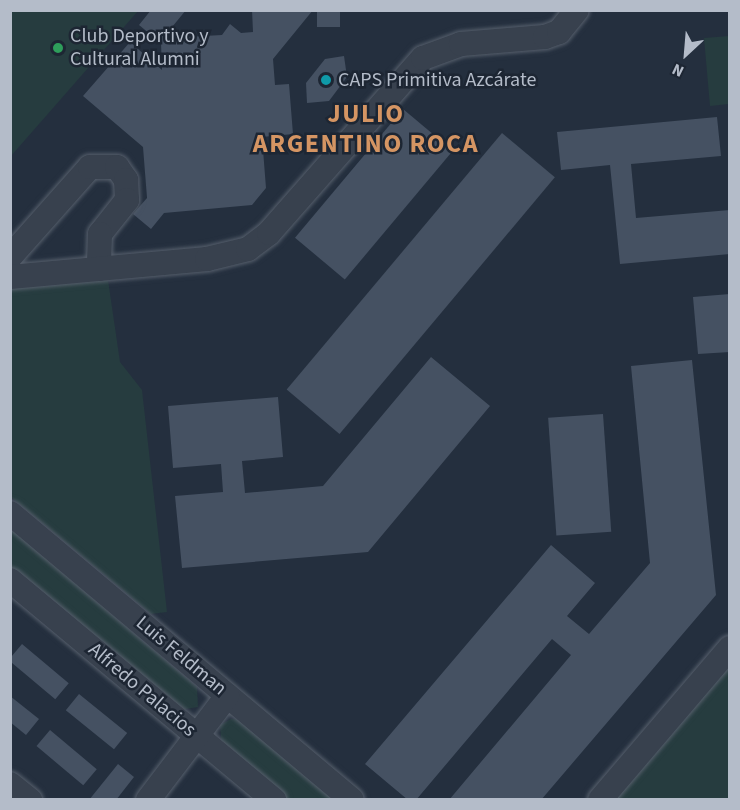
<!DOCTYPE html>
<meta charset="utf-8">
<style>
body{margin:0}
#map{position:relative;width:740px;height:810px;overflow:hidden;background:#242f3e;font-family:"Source Sans 3",sans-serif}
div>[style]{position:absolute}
.green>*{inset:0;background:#263c3f}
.building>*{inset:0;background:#455162;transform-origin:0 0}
.roads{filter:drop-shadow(0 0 2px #565f6c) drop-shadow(0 0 2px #565f6c)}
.minor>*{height:24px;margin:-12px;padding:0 12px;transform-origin:12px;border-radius:12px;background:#38414e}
.dots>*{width:16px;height:16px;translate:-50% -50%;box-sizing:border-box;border:3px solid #1d2633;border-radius:50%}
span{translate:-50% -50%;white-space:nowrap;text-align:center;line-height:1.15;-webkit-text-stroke:5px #1d2633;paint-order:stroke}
.poi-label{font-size:20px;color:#b4bcc9}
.left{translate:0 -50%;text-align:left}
.street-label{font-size:20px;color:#b4bcc9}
.district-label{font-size:26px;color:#d59563;font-weight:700;letter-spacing:1.5px}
.frame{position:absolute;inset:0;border:12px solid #b4bcc9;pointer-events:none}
.north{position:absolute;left:656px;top:24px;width:60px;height:60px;-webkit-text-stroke:4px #1d2633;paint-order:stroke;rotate:206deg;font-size:16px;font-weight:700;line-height:24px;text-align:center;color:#b4bcc9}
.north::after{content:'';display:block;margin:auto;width:21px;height:27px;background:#b4bcc9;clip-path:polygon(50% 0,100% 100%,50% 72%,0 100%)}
</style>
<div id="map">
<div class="green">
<div style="clip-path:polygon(10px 11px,138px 11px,11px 156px,10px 156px)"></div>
<div style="clip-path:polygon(729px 36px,729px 104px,710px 106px,704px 38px)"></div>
<div style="clip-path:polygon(108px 280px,120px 362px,142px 390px,167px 612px,151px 614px,11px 497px,11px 289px)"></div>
<div style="clip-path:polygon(10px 528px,197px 687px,198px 707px,179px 710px,11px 570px)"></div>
<div style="clip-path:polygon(729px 658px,729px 799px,611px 799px)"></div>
<div style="clip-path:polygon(231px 719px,241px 720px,334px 799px,285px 799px,222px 747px,220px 725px)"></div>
</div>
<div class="building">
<div style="clip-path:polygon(151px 10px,186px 10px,168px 32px,168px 38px,222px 35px,230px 24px,241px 33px,253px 32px,252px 10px,313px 10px,273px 59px,275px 85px,289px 84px,293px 134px,262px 137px,266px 188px,252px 205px,164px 213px,151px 229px,133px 214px,147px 198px,143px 147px,83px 96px,130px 42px,162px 70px,161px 43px,139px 25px)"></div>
<div style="left:317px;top:10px;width:23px;height:17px"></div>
<div style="clip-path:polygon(344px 56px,347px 77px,329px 101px,307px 103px,306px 83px,325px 59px)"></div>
<div style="left:403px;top:109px;width:65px;height:168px;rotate:40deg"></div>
<div style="clip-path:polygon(717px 117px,721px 156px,631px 164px,636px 218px,730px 210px,730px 254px,620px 264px,610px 165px,561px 170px,557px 132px)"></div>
<div style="left:502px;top:133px;width:69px;height:335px;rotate:40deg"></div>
<div style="clip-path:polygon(730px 294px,730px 352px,698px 354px,693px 297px)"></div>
<div style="clip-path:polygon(431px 357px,490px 406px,368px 552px,182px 568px,175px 496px,223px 492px,221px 464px,173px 468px,168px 406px,278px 397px,283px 457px,242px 461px,245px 493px,323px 486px)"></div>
<div style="clip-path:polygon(692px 360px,716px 595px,541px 800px,449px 800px,571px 655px,552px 639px,416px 800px,408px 800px,365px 764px,551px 545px,595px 583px,567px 616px,589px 634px,650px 563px,631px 366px)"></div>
<div style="left:603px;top:414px;width:118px;height:55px;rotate:86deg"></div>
<div style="left:22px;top:644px;width:61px;height:21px;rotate:40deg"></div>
<div style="left:79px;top:694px;width:62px;height:21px;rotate:39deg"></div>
<div style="clip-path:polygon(10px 696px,39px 719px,26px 735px,10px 722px)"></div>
<div style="left:50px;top:730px;width:61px;height:21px;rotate:40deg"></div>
<div style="clip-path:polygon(118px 764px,134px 777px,116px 800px,89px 800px)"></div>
</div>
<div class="roads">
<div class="minor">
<div style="left:10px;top:257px;width:120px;rotate:-48.4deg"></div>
<div style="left:90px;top:167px;width:27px"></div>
<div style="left:117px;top:167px;width:16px;rotate:55deg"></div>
<div style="left:126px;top:180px;width:20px;rotate:87deg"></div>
<div style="left:127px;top:200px;width:43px;rotate:128.5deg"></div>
<div style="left:100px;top:234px;width:35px;rotate:92deg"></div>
<div style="left:10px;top:277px;width:198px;rotate:-5.2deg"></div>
<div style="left:207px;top:259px;width:42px;rotate:-13.7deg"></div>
<div style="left:248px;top:249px;width:26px;rotate:-37deg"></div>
<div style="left:269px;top:233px;width:233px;rotate:-48.7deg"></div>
<div style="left:423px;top:58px;width:40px;rotate:-20.2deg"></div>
<div style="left:461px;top:44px;width:84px;rotate:-4.8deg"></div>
<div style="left:545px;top:37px;width:15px;rotate:-20deg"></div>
<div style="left:559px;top:32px;width:28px;rotate:-51deg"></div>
<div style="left:10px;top:513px;width:446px;rotate:40deg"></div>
<div style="left:10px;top:580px;width:344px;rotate:39.8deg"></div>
<div style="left:10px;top:784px;width:26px;rotate:39deg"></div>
<div style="left:148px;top:800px;width:131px;rotate:-52.8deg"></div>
<div style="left:600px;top:800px;width:200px;rotate:-49.5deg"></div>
</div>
</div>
<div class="dots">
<div style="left:58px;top:48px;background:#2e9e5b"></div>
<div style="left:326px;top:80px;background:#0f9aa8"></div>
</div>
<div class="poi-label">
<span class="left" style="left:70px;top:48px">Club Deportivo y<br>Cultural Alumni</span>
<span class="left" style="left:338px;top:80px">CAPS Primitiva Azcárate</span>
</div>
<div class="street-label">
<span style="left:181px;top:656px;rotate:40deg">Luis Feldman</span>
<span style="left:142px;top:690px;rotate:40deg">Alfredo Palacios</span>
</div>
<div class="district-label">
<span style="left:366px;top:129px">JULIO<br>ARGENTINO ROCA</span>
</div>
<div class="frame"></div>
<div class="north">N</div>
</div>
